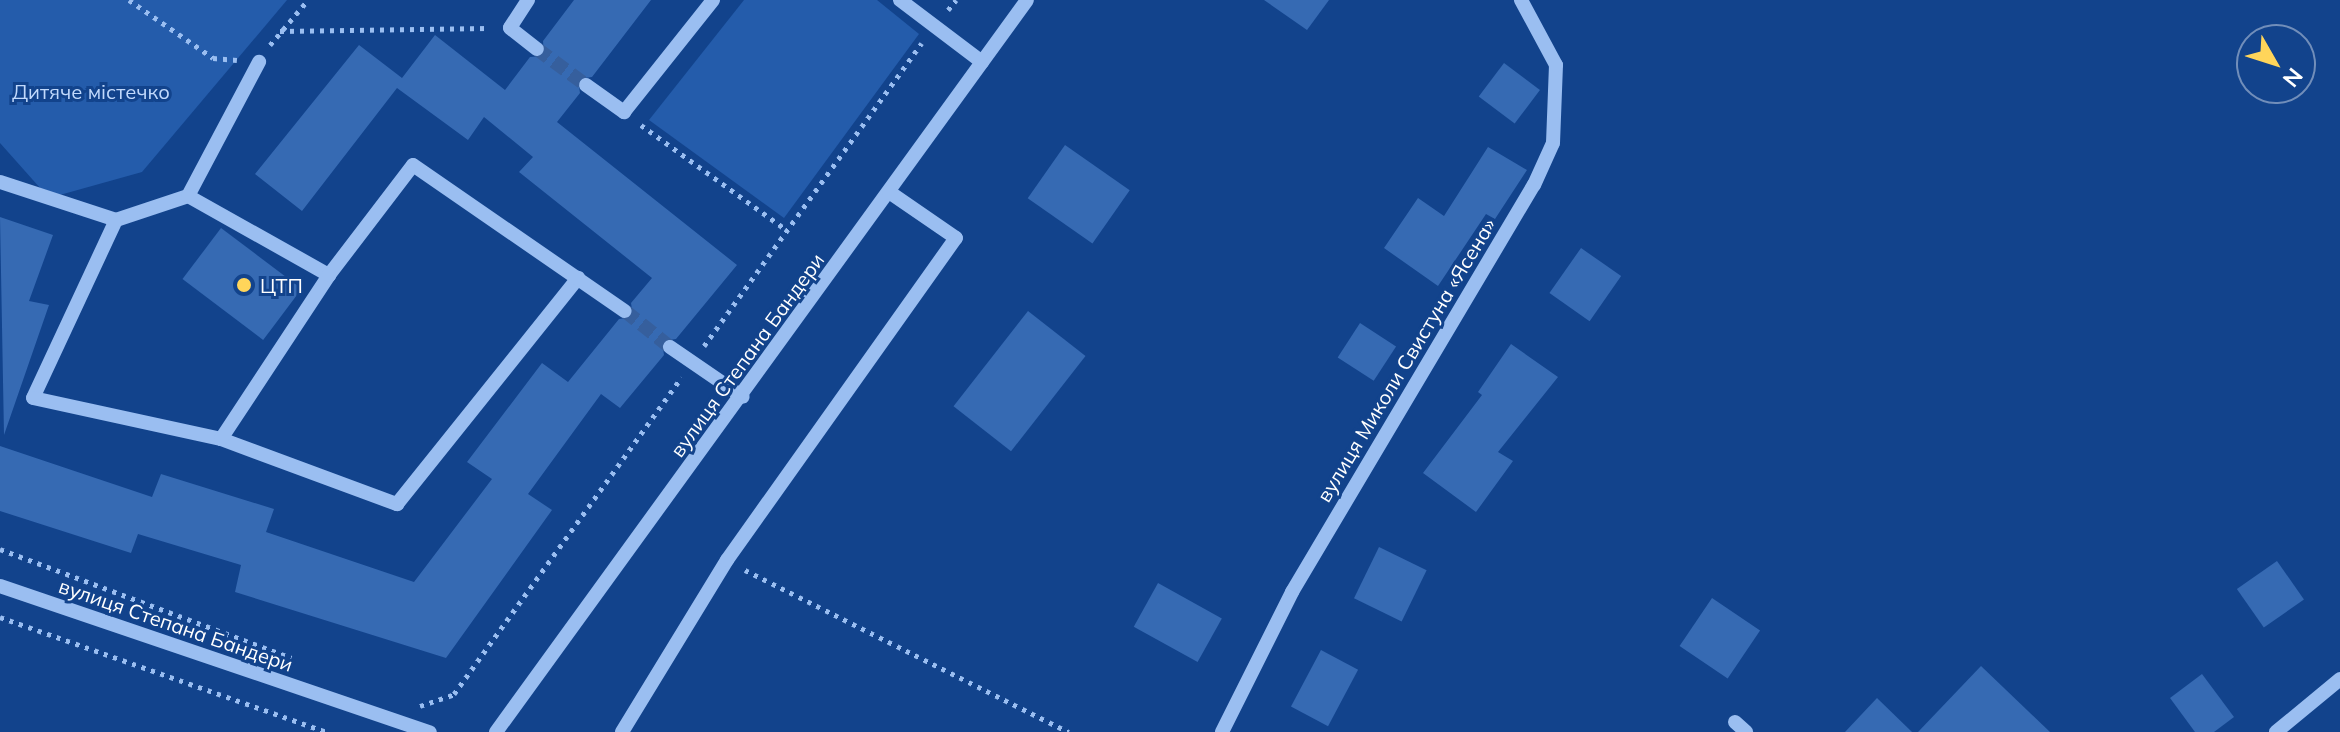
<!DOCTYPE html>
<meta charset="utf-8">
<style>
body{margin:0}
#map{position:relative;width:2340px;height:732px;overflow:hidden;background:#12438c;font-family:Mulish,sans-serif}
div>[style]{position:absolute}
.green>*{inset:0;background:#245cab}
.building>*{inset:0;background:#366ab3;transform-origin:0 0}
.minor-tunnel>*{height:14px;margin-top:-7px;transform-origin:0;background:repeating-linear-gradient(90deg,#365f9d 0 14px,transparent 0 21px)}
.path>*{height:5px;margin-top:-2.5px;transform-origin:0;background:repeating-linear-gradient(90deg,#9abef1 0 4px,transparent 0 10px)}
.minor>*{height:14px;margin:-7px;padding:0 7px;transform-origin:7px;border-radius:7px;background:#9abef1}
.dots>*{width:22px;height:22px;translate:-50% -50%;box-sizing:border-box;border:4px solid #12438c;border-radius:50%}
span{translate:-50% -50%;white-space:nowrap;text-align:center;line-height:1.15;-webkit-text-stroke:6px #12438c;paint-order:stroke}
.park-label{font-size:20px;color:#c1d9fc}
.poi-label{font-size:20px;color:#fff}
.left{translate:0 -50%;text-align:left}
.street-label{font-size:20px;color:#fff}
.north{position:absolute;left:2236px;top:24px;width:80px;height:80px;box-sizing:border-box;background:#12438c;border:2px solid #718eba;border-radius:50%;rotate:129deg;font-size:22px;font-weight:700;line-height:32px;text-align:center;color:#fff}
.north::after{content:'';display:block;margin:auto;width:28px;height:36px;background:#ffd55a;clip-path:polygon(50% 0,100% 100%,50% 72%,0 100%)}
</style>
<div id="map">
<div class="green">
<div style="clip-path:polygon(0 0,287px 0,142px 172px,49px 198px,0 143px)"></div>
<div style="clip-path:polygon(744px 0,877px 0,919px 34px,784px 218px,649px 120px)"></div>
</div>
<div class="building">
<div style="clip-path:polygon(574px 0,651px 0,592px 77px,578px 79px,580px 93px,557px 122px,737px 265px,676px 339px,662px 341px,664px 355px,620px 408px,601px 394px,528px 494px,552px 510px,446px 658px,235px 592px,241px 565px,138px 534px,131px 553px,0 511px,0 446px,152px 497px,161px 474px,274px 509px,266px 532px,414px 582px,492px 479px,467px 462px,542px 363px,568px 382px,619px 319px,633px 317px,631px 303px,652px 278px,519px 172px,533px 157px,484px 117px,468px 140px,397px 88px,302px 211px,255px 174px,359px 45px,402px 78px,435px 35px,505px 90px,530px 57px,544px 56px,543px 41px)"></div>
<div style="clip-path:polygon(1264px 0,1329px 0,1307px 30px)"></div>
<div style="left:1504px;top:63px;width:45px;height:42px;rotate:37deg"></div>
<div style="left:1065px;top:145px;width:79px;height:65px;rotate:35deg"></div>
<div style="clip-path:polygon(1488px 147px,1527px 170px,1495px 219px,1486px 214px,1438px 286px,1384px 248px,1418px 198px,1444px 216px)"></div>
<div style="clip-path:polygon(0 217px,53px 235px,29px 301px,49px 305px,4px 435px)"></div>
<div style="left:221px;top:228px;width:101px;height:64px;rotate:37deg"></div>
<div style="left:1581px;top:248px;width:49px;height:55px;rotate:35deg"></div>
<div style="left:1028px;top:311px;width:73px;height:121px;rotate:38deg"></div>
<div style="left:1360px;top:323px;width:43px;height:41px;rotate:33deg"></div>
<div style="clip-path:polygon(1511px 344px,1558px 377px,1498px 452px,1513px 461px,1476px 512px,1423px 473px,1482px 395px,1478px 392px)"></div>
<div style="left:1379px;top:547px;width:53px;height:57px;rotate:26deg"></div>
<div style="left:2277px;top:561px;width:47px;height:49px;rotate:55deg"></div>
<div style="left:1158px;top:583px;width:73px;height:50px;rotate:29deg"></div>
<div style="left:1712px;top:598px;width:58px;height:58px;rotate:34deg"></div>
<div style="left:1321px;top:650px;width:42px;height:64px;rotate:28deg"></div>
<div style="clip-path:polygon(1981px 666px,2050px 732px,1918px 732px)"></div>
<div style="clip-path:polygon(2202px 674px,2234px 717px,2214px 732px,2195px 732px,2170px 698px)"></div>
<div style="clip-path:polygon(1877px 698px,1912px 732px,1845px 732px)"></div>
</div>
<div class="minor-tunnel">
<div style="left:537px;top:49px;width:61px;rotate:36.3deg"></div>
<div style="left:625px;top:311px;width:58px;rotate:38.7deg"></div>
</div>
<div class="path">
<div style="left:129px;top:0;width:102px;rotate:34.6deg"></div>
<div style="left:213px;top:58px;width:24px;rotate:5deg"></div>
<div style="left:948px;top:10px;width:13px;rotate:-51deg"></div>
<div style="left:280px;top:31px;width:209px;rotate:-0.8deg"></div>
<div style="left:270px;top:45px;width:59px;rotate:-49.8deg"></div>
<div style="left:641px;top:125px;width:178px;rotate:35.8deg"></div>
<div style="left:704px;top:346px;width:373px;rotate:-54.3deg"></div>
<div style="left:0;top:549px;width:311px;rotate:20.5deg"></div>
<div style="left:745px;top:570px;width:362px;rotate:26.6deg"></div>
<div style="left:0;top:617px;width:346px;rotate:19.4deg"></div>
<div style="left:420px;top:706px;width:36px;rotate:-19deg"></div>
<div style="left:454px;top:694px;width:390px;rotate:-54.3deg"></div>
</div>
<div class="minor">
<div style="left:528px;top:0;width:33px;rotate:123deg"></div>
<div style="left:510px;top:28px;width:34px;rotate:38deg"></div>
<div style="left:900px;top:0;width:103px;rotate:37.1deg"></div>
<div style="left:586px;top:85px;width:47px;rotate:35.4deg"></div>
<div style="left:624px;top:112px;width:143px;rotate:-51.5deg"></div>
<div style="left:0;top:182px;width:122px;rotate:18.1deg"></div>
<div style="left:116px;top:220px;width:76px;rotate:-18.4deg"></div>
<div style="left:188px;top:196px;width:152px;rotate:-62.1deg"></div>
<div style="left:188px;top:196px;width:162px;rotate:29.3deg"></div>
<div style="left:116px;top:220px;width:196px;rotate:115deg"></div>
<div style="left:33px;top:398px;width:192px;rotate:12.3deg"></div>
<div style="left:221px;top:439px;width:188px;rotate:20.3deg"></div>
<div style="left:397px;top:504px;width:290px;rotate:-51.3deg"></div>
<div style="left:670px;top:347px;width:88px;rotate:34.4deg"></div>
<div style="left:221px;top:439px;width:196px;rotate:-56.6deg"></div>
<div style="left:329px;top:275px;width:138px;rotate:-52.6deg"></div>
<div style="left:413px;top:165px;width:257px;rotate:34.6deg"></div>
<div style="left:0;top:586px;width:454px;rotate:18.8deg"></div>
<div style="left:1735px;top:722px;width:15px;rotate:42deg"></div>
<div style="left:496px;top:732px;width:904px;rotate:-54.04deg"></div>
<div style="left:622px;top:732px;width:202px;rotate:-58.6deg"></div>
<div style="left:727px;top:560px;width:395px;rotate:-54.6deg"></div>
<div style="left:956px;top:238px;width:81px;rotate:-145.5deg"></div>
<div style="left:1222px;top:732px;width:157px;rotate:-63.4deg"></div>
<div style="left:1292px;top:592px;width:474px;rotate:-59.3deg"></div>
<div style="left:1534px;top:185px;width:46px;rotate:-65.7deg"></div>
<div style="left:1553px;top:143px;width:78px;rotate:-87.8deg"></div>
<div style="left:1556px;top:65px;width:74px;rotate:-118.3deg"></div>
<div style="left:2276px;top:732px;width:83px;rotate:-39.6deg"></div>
</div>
<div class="dots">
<div style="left:244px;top:285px;background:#ffd55a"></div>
</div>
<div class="park-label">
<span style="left:91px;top:91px">Дитяче містечко</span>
</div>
<div class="poi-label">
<span class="left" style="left:260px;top:285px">ЦТП</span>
</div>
<div class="street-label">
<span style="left:747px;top:355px;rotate:-54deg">вулиця Степана Бандери</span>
<span style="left:1406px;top:360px;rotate:-59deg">вулиця Миколи Свистуна «Ясена»</span>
<span style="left:176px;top:625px;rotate:19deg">вулиця Степана Бандери</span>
</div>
<div class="north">N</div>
</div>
